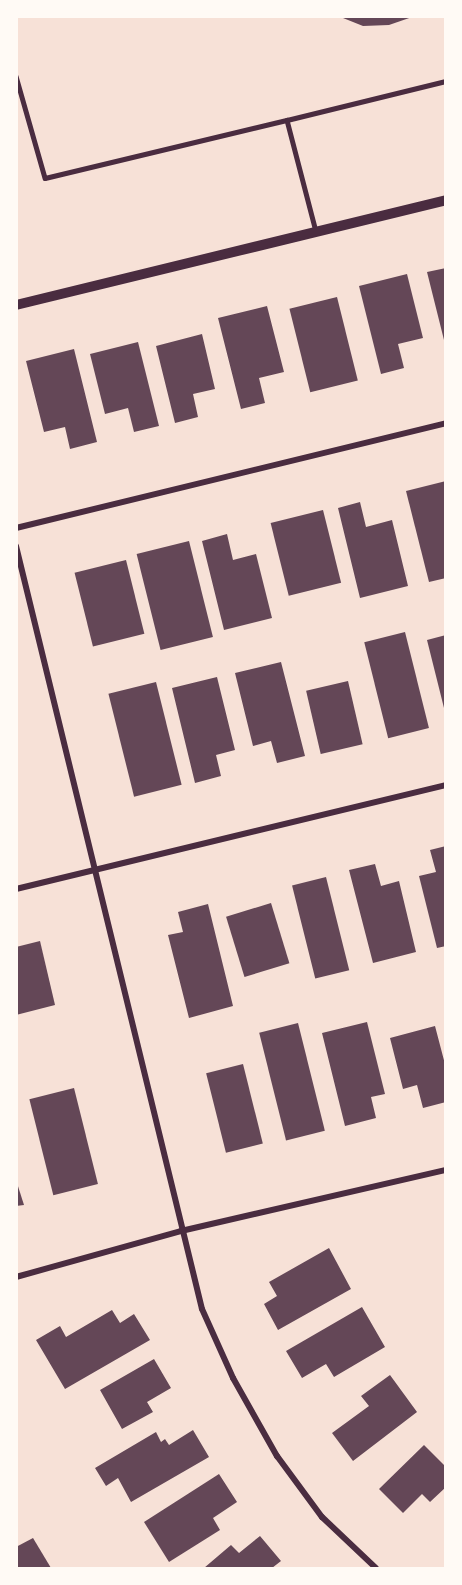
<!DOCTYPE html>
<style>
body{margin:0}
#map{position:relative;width:462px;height:1585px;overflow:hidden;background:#f7e1d7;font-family:"Golos Text",sans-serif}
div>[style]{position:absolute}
.building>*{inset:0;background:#644757;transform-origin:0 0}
.service>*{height:4.5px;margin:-2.25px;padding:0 2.25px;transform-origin:2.25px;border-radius:2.25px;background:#4a2c40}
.minor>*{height:6px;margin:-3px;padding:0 3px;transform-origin:3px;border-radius:3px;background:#4a2c40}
.tertiary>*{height:10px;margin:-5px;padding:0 5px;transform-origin:5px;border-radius:5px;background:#4a2c40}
span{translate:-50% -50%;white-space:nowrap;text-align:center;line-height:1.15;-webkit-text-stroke:4.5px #fffaf5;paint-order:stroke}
.frame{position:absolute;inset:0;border:18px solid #fffaf5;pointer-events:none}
</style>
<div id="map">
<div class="building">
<div style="clip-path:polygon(338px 16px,415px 16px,389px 25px,363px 26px)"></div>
<div style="clip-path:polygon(446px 268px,446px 344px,445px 344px,427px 272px)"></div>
<div style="clip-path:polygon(407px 274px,423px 338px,398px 344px,404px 368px,381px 374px,359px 286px)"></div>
<div style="left:337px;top:297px;width:86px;height:49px;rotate:76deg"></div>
<div style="clip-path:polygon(267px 306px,284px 372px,259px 378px,265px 403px,241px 409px,218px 318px)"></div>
<div style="clip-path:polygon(202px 334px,215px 389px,193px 394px,198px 417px,175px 423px,156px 346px)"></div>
<div style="clip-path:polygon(138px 342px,159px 426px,134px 432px,128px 408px,105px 414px,90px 354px)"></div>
<div style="clip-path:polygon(74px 349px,97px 442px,70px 449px,65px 427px,44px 432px,26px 361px)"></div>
<div style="clip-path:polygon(446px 481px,446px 578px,429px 582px,406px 491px)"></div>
<div style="clip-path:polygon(360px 502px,366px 527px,392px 520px,408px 586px,360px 598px,338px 508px)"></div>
<div style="left:323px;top:510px;width:75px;height:54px;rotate:76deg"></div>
<div style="clip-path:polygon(227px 534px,233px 560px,256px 554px,272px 618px,224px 630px,202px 541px)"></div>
<div style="left:189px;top:541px;width:99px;height:54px;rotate:76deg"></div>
<div style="left:126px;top:560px;width:76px;height:53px;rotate:76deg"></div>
<div style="left:405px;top:632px;width:99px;height:42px;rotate:76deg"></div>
<div style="clip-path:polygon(446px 635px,446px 712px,445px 712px,427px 640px)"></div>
<div style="clip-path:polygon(281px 662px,305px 756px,277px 763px,271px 741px,253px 746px,235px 673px)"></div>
<div style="clip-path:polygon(217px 677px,235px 750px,216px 755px,221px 776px,195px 783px,172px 688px)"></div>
<div style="left:348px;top:681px;width:65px;height:43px;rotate:77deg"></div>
<div style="left:156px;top:682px;width:106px;height:49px;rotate:76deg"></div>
<div style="clip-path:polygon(446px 846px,446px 946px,437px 948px,419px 876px,436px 872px,430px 850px)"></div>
<div style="clip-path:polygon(375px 864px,381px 886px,399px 881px,416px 952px,373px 963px,349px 870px)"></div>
<div style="left:326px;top:877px;width:96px;height:35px;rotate:76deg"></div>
<div style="left:271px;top:903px;width:63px;height:47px;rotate:73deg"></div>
<div style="clip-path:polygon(208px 904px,233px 1006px,189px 1018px,168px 935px,183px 932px,178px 912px)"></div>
<div style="clip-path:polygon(40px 941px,55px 1005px,16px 1015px,16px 947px)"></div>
<div style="clip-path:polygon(367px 1022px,385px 1094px,371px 1097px,376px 1118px,345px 1126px,322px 1033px)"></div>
<div style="left:298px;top:1023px;width:111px;height:40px;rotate:76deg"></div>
<div style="clip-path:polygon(435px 1026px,446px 1068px,446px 1102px,423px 1108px,417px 1085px,403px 1089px,390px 1038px)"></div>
<div style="left:243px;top:1064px;width:82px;height:38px;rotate:76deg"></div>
<div style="left:74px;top:1088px;width:99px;height:46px;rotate:76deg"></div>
<div style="clip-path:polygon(16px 1180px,24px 1205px,16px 1206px)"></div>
<div style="clip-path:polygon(329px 1248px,351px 1289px,278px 1330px,264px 1304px,277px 1296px,269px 1282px)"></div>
<div style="clip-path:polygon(362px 1307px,385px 1347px,334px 1377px,326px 1364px,302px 1378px,286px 1351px)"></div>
<div style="clip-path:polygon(112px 1310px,120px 1323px,134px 1314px,150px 1340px,65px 1389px,36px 1340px,60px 1326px,66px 1337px)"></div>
<div style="clip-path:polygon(154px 1359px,171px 1388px,147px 1402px,153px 1412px,122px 1429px,100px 1390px)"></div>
<div style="clip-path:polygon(390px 1375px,417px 1412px,353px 1461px,332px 1433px,369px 1406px,361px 1396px)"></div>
<div style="clip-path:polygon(193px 1430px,209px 1457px,131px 1502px,118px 1478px,106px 1486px,95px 1468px,156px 1432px,161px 1442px,165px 1439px,169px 1445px)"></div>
<div style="clip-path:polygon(424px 1445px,446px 1467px,446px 1487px,430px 1502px,422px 1494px,403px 1513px,379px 1489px)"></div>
<div style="clip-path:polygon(219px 1474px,237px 1502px,213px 1518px,220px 1530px,169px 1562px,144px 1522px)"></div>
<div style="clip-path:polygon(260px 1536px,281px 1561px,272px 1568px,204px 1568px,231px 1545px,239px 1553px)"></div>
<div style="clip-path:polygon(33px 1538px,51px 1568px,16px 1568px,16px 1547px)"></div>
</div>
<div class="service">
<div style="left:16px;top:76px;width:106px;rotate:74.1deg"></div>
<div style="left:45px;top:178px;width:249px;rotate:-13.5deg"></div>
<div style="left:287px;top:120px;width:115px;rotate:75.4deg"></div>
<div style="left:287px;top:120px;width:164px;rotate:-13.8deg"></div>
</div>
<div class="minor">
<div style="left:16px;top:528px;width:443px;rotate:-13.7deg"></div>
<div style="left:16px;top:546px;width:785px;rotate:76.3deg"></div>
<div style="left:202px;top:1309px;width:76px;rotate:65.8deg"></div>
<div style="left:233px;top:1378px;width:90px;rotate:60.6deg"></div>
<div style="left:277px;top:1456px;width:76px;rotate:53.6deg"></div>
<div style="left:322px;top:1517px;width:74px;rotate:43.4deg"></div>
<div style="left:16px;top:889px;width:442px;rotate:-13.6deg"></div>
<div style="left:16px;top:1277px;width:171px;rotate:-15.6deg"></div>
<div style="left:181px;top:1231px;width:272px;rotate:-13deg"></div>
</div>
<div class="tertiary">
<div style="left:16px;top:305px;width:443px;rotate:-13.7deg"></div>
</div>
<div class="frame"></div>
</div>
